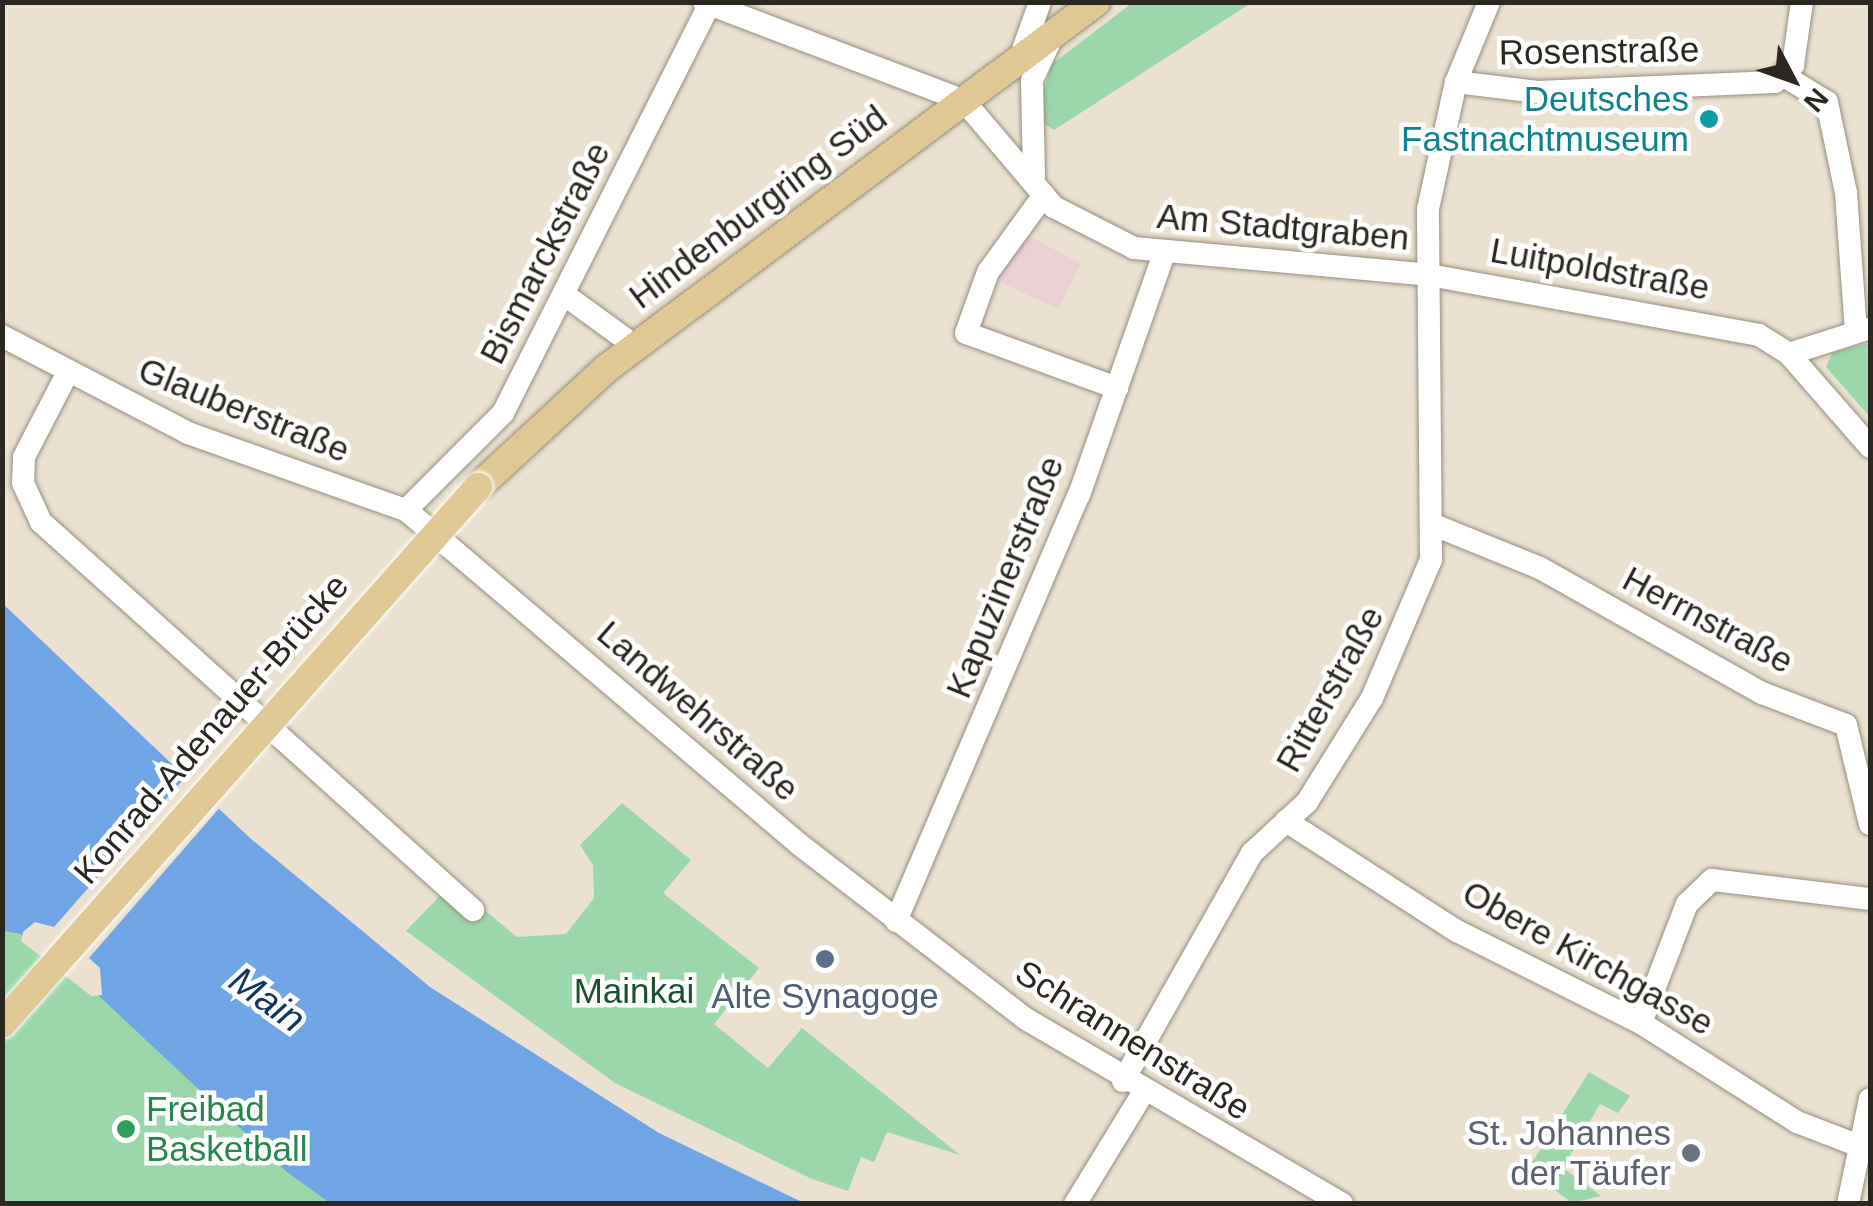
<!DOCTYPE html>
<meta charset="utf-8">
<style>
body{margin:0}
#map{position:relative;width:1873px;height:1206px;overflow:hidden;background:#eae1d1;font-family:Arial,sans-serif}
div>[style]{position:absolute}
.education>*{inset:0;background:#ebd1d6}
.green>*{inset:0;background:#9cd7ab}
.water>*{inset:0;background:#6fa4e5}
.pier>*{inset:0;background:#eae1d1}
.roads{filter:drop-shadow(0 0 2px #958e7e) drop-shadow(0 0 2px #958e7e)}
.minor>*{height:22px;margin:-11px;padding:0 11px;transform-origin:11px;border-radius:11px;background:#fff}
.major>*{height:28px;margin:-14px;padding:0 14px;transform-origin:14px;border-radius:14px;background:#dfc894}
.bridges{filter:drop-shadow(0 0 2px #fff) drop-shadow(0 0 2px #fff)}
.major-bridge>*{height:28px;margin:-14px;padding:0 14px;transform-origin:14px;border-radius:14px;background:#dfc894}
.dots>*{width:28px;height:28px;translate:-50% -50%;box-sizing:border-box;border:5px solid #fff;border-radius:50%}
span{translate:-50% -50%;white-space:nowrap;text-align:center;line-height:1.15;-webkit-text-stroke:9px #fff;paint-order:stroke}
.street-label{font-size:35px;color:#2b2721}
.culture-label{font-size:35px;color:#0d838f}
.right{translate:-100% -50%;text-align:right}
.park-label{font-size:35px;color:#18512d}
.service-label{font-size:35px;color:#4e5e75}
.leisure-label{font-size:35px;color:#27864d}
.left{translate:0 -50%;text-align:left}
.worship-label{font-size:35px;color:#5b616d}
.water-label{font-size:38px;color:#10345e;font-style:italic}
.frame{position:absolute;inset:0;border:5px solid #2b2721;pointer-events:none}
.north{position:absolute;left:1743px;top:30px;width:100px;height:100px;-webkit-text-stroke:8px #fff;paint-order:stroke;rotate:131deg;font-size:28px;font-weight:700;line-height:40px;text-align:center;color:#2b2721}
.north::after{content:'';display:block;margin:auto;width:35px;height:45px;background:#2b2721;clip-path:polygon(50% 0,100% 100%,50% 72%,0 100%)}
</style>
<div id="map">
<div class="education">
<div style="clip-path:polygon(1028px 235px,1081px 264px,1058px 309px,996px 280px)"></div>
</div>
<div class="green">
<div style="clip-path:polygon(1132px 3px,1251px 3px,1054px 130px,1037px 119px,1051px 65px)"></div>
<div style="clip-path:polygon(1870px 343px,1870px 417px,1826px 367px,1832px 353px)"></div>
<div style="clip-path:polygon(622px 803px,691px 860px,663px 893px,759px 968px,714px 1024px,768px 1068px,802px 1028px,960px 1155px,887px 1132px,874px 1162px,861px 1157px,848px 1191px,812px 1179px,615px 1083px,406px 931px,452px 883px,517px 937px,566px 934px,594px 898px,593px 865px,580px 845px)"></div>
<div style="clip-path:polygon(2px 931px,20px 934px,100px 997px,330px 1203px,3px 1203px)"></div>
<div style="clip-path:polygon(1589px 1072px,1630px 1096px,1618px 1113px,1600px 1104px,1563px 1168px,1601px 1196px,1572px 1203px,1528px 1169px)"></div>
</div>
<div class="water">
<div style="clip-path:polygon(2px 603px,250px 838px,430px 987px,659px 1133px,804px 1203px,330px 1203px,287px 1172px,100px 997px,20px 934px,3px 931px)"></div>
</div>
<div class="pier">
<div style="clip-path:polygon(188px 774px,222px 805px,89px 958px,100px 968px,102px 995px,91px 996px,21px 941px,23px 932px,35px 922px,54px 927px)"></div>
</div>
<div class="roads">
<div class="minor">
<div style="left:704px;top:2px;width:278px;rotate:20.8deg"></div>
<div style="left:964px;top:101px;width:139px;rotate:49.7deg"></div>
<div style="left:1054px;top:207px;width:90px;rotate:27.1deg"></div>
<div style="left:1134px;top:248px;width:296px;rotate:5.2deg"></div>
<div style="left:1429px;top:275px;width:335px;rotate:10.3deg"></div>
<div style="left:1759px;top:335px;width:36px;rotate:32deg"></div>
<div style="left:1789px;top:354px;width:123px;rotate:48.9deg"></div>
<div style="left:1020px;top:58px;width:59px;rotate:-70.3deg"></div>
<div style="left:1784px;top:76px;width:50px;rotate:31.2deg"></div>
<div style="left:1827px;top:102px;width:93px;rotate:78.2deg"></div>
<div style="left:1846px;top:193px;width:139px;rotate:85.9deg"></div>
<div style="left:1456px;top:82px;width:82px;rotate:7deg"></div>
<div style="left:1537px;top:92px;width:238px;rotate:-2.4deg"></div>
<div style="left:1775px;top:82px;width:25px;rotate:-43deg"></div>
<div style="left:1793px;top:65px;width:64px;rotate:-81.9deg"></div>
<div style="left:1034px;top:177px;width:97px;rotate:-91.2deg"></div>
<div style="left:1032px;top:80px;width:50px;rotate:-65deg"></div>
<div style="left:1044px;top:195px;width:95px;rotate:126deg"></div>
<div style="left:988px;top:272px;width:65px;rotate:109.8deg"></div>
<div style="left:966px;top:333px;width:161px;rotate:20deg"></div>
<div style="left:565px;top:295px;width:87px;rotate:36.1deg"></div>
<div style="left:2px;top:336px;width:210px;rotate:27.5deg"></div>
<div style="left:188px;top:433px;width:231px;rotate:19.5deg"></div>
<div style="left:406px;top:510px;width:517px;rotate:40.37deg"></div>
<div style="left:800px;top:845px;width:285px;rotate:37.6deg"></div>
<div style="left:1026px;top:1019px;width:366px;rotate:30.3deg"></div>
<div style="left:1789px;top:354px;width:82px;rotate:-17.8deg"></div>
<div style="left:68px;top:372px;width:96px;rotate:117.4deg"></div>
<div style="left:24px;top:457px;width:26px;rotate:92deg"></div>
<div style="left:23px;top:483px;width:43px;rotate:65.2deg"></div>
<div style="left:41px;top:522px;width:581px;rotate:41.93deg"></div>
<div style="left:406px;top:510px;width:137px;rotate:-45deg"></div>
<div style="left:503px;top:413px;width:461px;rotate:-63.2deg"></div>
<div style="left:1434px;top:525px;width:114px;rotate:22.1deg"></div>
<div style="left:1540px;top:568px;width:255px;rotate:29.4deg"></div>
<div style="left:1762px;top:693px;width:90px;rotate:20.9deg"></div>
<div style="left:1846px;top:725px;width:102px;rotate:76.4deg"></div>
<div style="left:1286px;top:821px;width:203px;rotate:32.8deg"></div>
<div style="left:1457px;top:931px;width:206px;rotate:26.6deg"></div>
<div style="left:1641px;top:1023px;width:185px;rotate:32.4deg"></div>
<div style="left:1797px;top:1122px;width:78px;rotate:21deg"></div>
<div style="left:896px;top:921px;width:464px;rotate:-66.8deg"></div>
<div style="left:1079px;top:495px;width:256px;rotate:-70.6deg"></div>
<div style="left:1641px;top:1023px;width:128px;rotate:-68.9deg"></div>
<div style="left:1687px;top:904px;width:35px;rotate:-44deg"></div>
<div style="left:1712px;top:880px;width:159px;rotate:6.9deg"></div>
<div style="left:1123px;top:1081px;width:262px;rotate:-60.5deg"></div>
<div style="left:1252px;top:853px;width:75px;rotate:-42.8deg"></div>
<div style="left:1307px;top:802px;width:123px;rotate:-58deg"></div>
<div style="left:1372px;top:698px;width:150px;rotate:-66.9deg"></div>
<div style="left:1431px;top:560px;width:351px;rotate:-90.5deg"></div>
<div style="left:1428px;top:209px;width:130px;rotate:-77.6deg"></div>
<div style="left:1456px;top:82px;width:87px;rotate:-67.6deg"></div>
<div style="left:1075px;top:1204px;width:130px;rotate:-58.5deg"></div>
<div style="left:1848px;top:1204px;width:107px;rotate:-78.2deg"></div>
</div>
<div class="major">
<div style="left:478px;top:487px;width:176px;rotate:-42.7deg"></div>
<div style="left:607px;top:368px;width:611px;rotate:-36.81deg"></div>
</div>
</div>
<div class="bridges">
<div class="major-bridge">
<div style="left:2px;top:1024px;width:718px;rotate:-48.45deg"></div>
</div>
</div>
<div class="dots">
<div style="left:1709px;top:119px;background:#0f9aa8"></div>
<div style="left:825px;top:959px;background:#5c6f8a"></div>
<div style="left:126px;top:1129px;background:#2e9e5b"></div>
<div style="left:1691px;top:1153px;background:#6b7280"></div>
</div>
<div class="street-label">
<span style="left:1599px;top:51px;rotate:-1deg">Rosenstraße</span>
<span style="left:758px;top:207px;rotate:-37deg">Hindenburgring Süd</span>
<span style="left:1283px;top:227px;rotate:5deg">Am Stadtgraben</span>
<span style="left:545px;top:253px;rotate:-63deg">Bismarckstraße</span>
<span style="left:1600px;top:269px;rotate:10deg">Luitpoldstraße</span>
<span style="left:244px;top:410px;rotate:22deg">Glauberstraße</span>
<span style="left:1005px;top:577px;rotate:-68deg">Kapuzinerstraße</span>
<span style="left:1708px;top:620px;rotate:28deg">Herrnstraße</span>
<span style="left:1330px;top:689px;rotate:-61deg">Ritterstraße</span>
<span style="left:698px;top:711px;rotate:41deg">Landwehrstraße</span>
<span style="left:211px;top:729px;rotate:-49deg">Konrad-Adenauer-Brücke</span>
<span style="left:1588px;top:958px;rotate:29deg">Obere Kirchgasse</span>
<span style="left:1133px;top:1040px;rotate:32deg">Schrannenstraße</span>
</div>
<div class="culture-label">
<span class="right" style="left:1689px;top:119px">Deutsches<br>Fastnachtmuseum</span>
</div>
<div class="park-label">
<span style="left:634px;top:991px">Mainkai</span>
</div>
<div class="service-label">
<span style="left:825px;top:996px">Alte Synagoge</span>
</div>
<div class="leisure-label">
<span class="left" style="left:146px;top:1129px">Freibad<br>Basketball</span>
</div>
<div class="worship-label">
<span class="right" style="left:1671px;top:1153px">St. Johannes<br>der Täufer</span>
</div>
<div class="water-label">
<span style="left:267px;top:1000px;rotate:36deg">Main</span>
</div>
<div class="frame"></div>
<div class="north">N</div>
</div>
